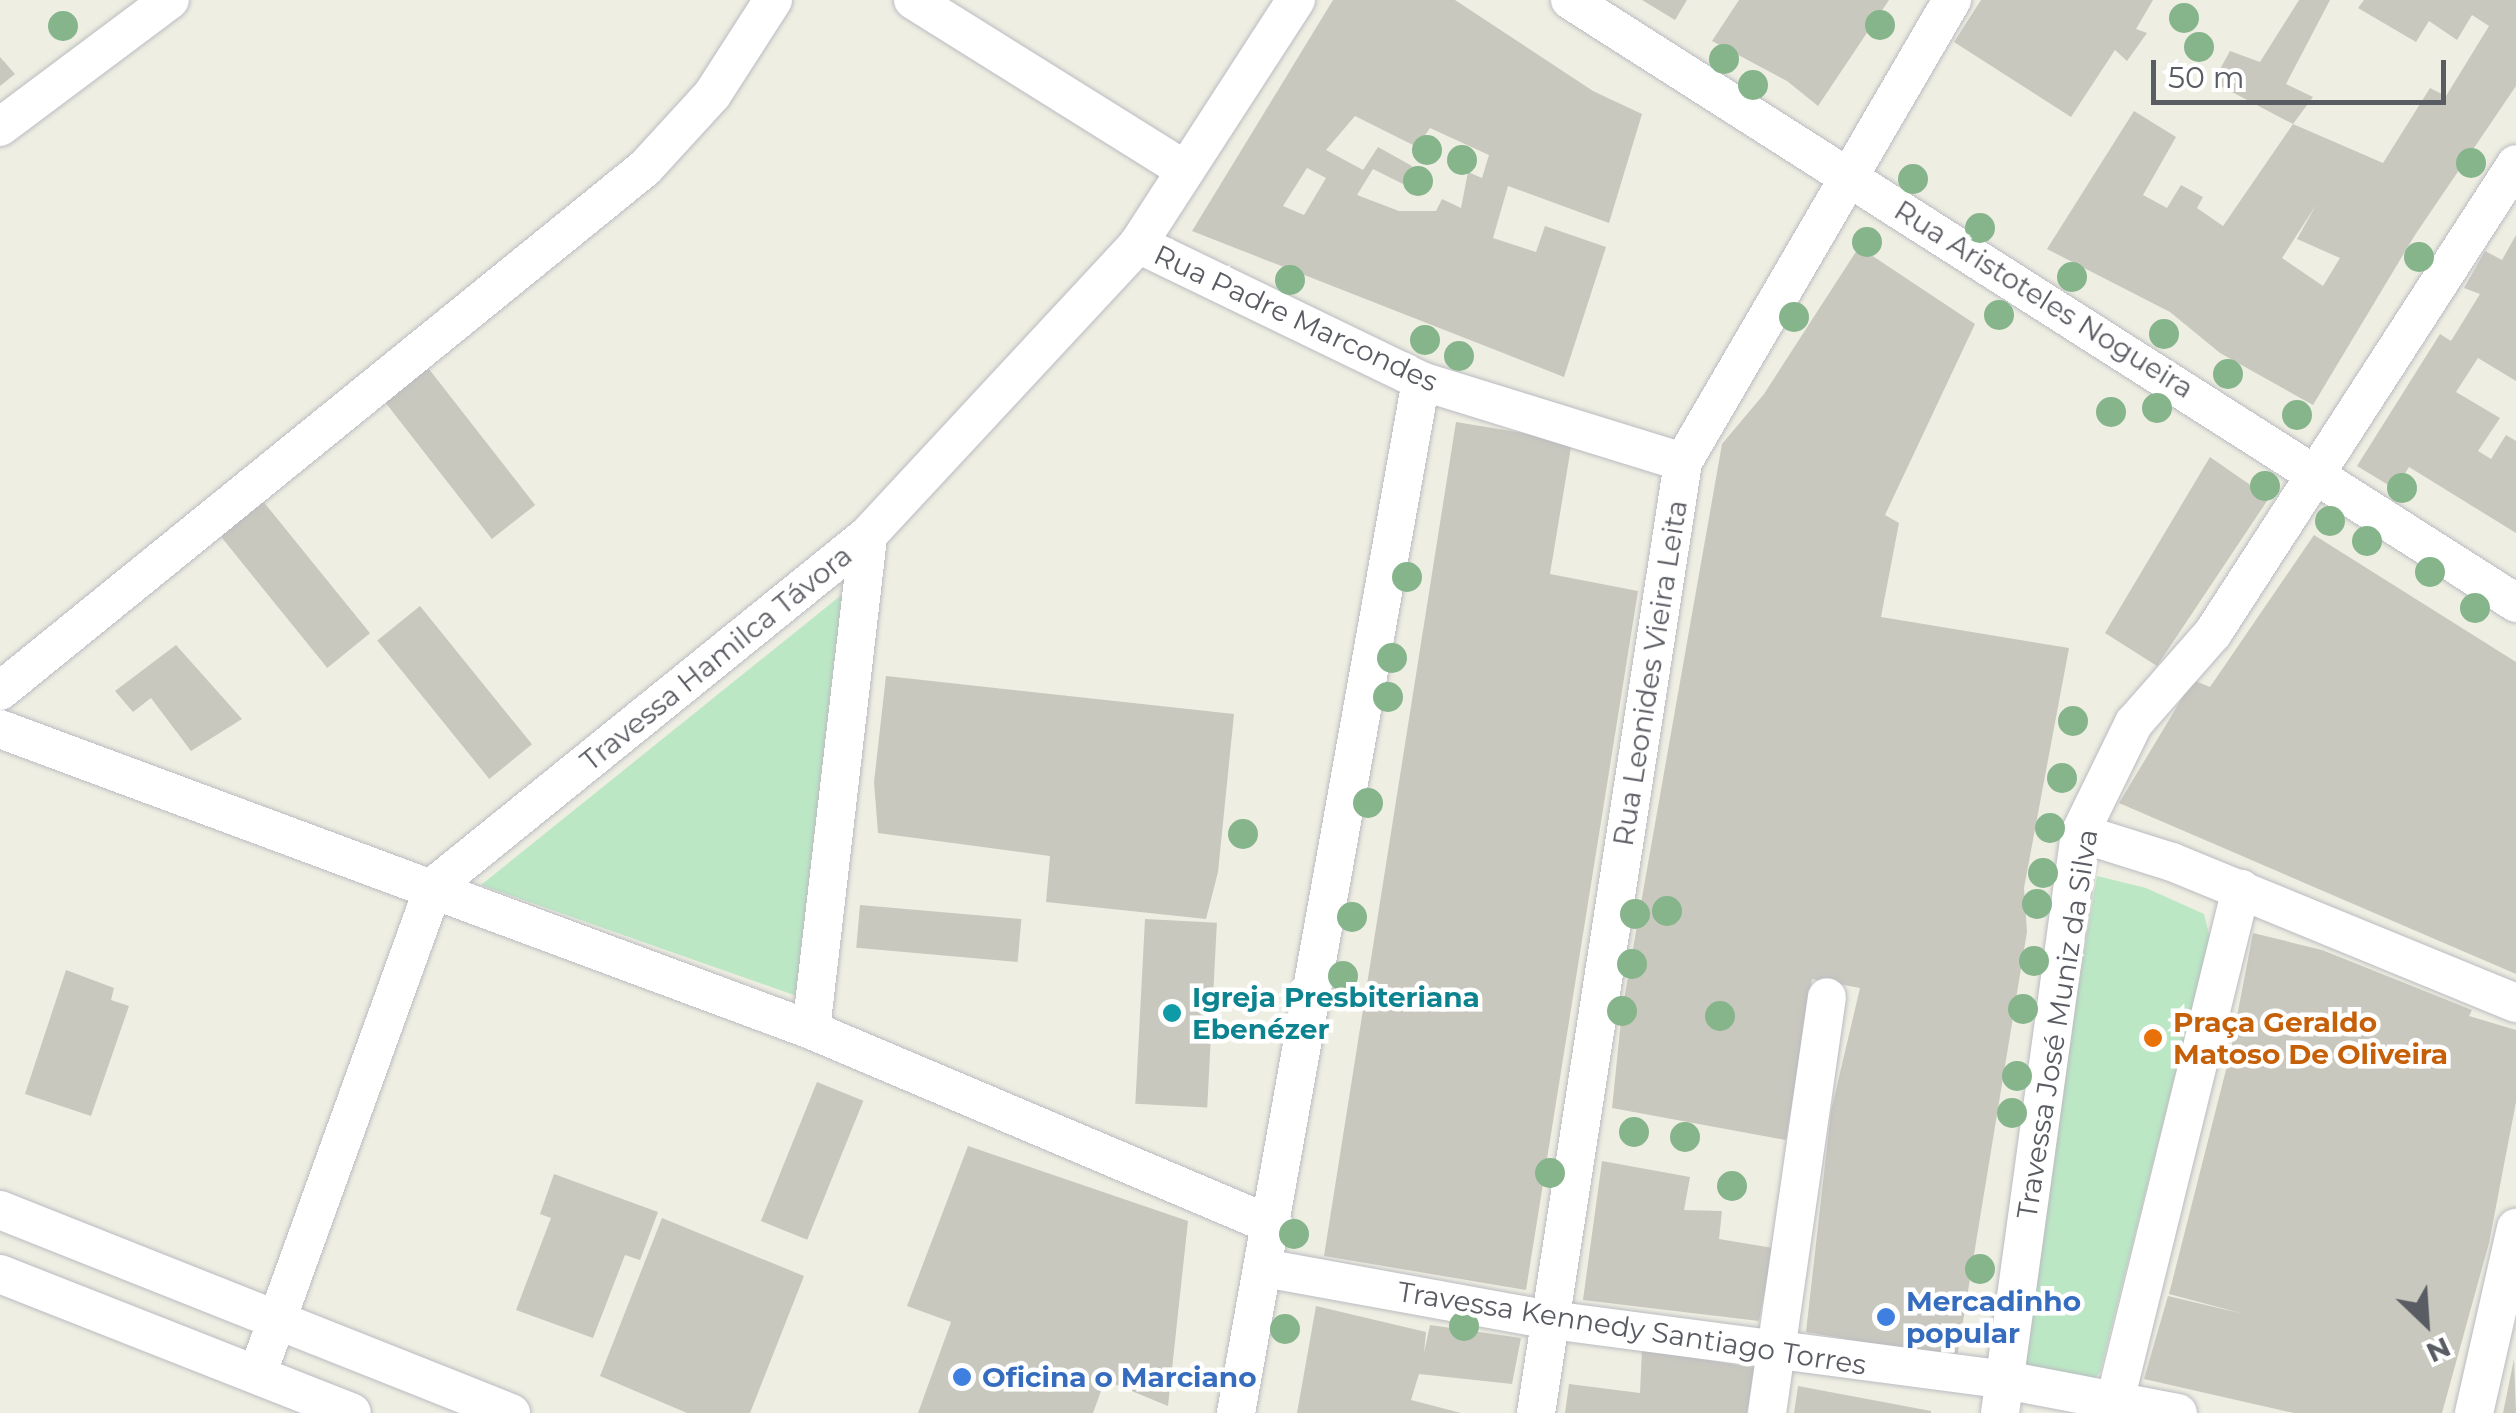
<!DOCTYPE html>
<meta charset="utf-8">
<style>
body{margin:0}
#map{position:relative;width:2516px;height:1413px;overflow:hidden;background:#eeeee2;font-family:Montserrat,sans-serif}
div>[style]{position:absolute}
.green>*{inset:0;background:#bce7c5}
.building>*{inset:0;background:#c9c8bf;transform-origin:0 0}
.roads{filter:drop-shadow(0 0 2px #babbc1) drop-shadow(0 0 2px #babbc1)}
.street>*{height:38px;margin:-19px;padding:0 19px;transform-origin:19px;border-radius:19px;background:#fff}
.trees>*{width:30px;height:30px;margin:-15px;border-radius:50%;background:#86b48b}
.dots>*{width:28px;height:28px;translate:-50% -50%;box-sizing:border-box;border:5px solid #fff;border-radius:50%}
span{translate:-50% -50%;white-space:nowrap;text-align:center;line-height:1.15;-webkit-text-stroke:9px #fff;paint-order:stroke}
.street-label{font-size:28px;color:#5a5c63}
.culture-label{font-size:28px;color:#0d838f;font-weight:700}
.left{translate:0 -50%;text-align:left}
.food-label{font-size:28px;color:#c56008;font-weight:700}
.shop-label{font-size:28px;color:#366cbe;font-weight:700}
.north{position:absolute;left:2376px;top:1273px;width:100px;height:100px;-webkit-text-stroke:8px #fff;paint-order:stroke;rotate:155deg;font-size:28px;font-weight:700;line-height:40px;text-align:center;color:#5a5c63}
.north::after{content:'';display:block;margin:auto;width:35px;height:45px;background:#5a5c63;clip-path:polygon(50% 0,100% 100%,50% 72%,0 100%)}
.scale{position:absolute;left:2151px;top:60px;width:295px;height:45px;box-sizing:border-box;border:5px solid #5a5c63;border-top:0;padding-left:12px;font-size:30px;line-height:35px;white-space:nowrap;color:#5a5c63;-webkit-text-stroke:8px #fff;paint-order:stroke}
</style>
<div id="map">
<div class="green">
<div style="clip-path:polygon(844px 593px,797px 996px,481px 885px)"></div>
<div style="clip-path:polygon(2097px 876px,2146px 888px,2204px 914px,2210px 938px,2100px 1372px,2089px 1386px,2014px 1366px)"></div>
</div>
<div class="building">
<div style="clip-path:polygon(evenodd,1333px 0,1455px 0,1593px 91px,1642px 114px,1609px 223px,1508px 186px,1493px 238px,1536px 252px,1545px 226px,1606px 247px,1564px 377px,1192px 231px,1333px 0,1355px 116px,1417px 147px,1430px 128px,1489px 155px,1482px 178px,1468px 172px,1461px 208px,1442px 199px,1436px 211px,1399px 211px,1357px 195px,1373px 169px,1403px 184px,1412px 166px,1378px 147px,1363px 170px,1326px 150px,1355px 116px,1333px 0,1307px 168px,1326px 178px,1304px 215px,1283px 206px,1307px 168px)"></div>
<div style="clip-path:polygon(1642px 0,1687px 0,1675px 20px)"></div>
<div style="clip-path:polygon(1739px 0,1889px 0,1818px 106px,1787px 81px,1712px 41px)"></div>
<div style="clip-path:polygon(1981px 0,2153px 0,2136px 29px,2147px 33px,2127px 61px,2115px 50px,2071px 117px,1954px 42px)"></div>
<div style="clip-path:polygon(2299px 0,2330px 0,2286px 84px,2313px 97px,2293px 124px,2213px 82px,2230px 51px,2260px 62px)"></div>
<div style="clip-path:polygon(evenodd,2364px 0,2516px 0,2516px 86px,2415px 235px,2313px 405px,2220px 353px,2170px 312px,2047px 249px,2134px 111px,2176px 137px,2143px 195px,2167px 208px,2181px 185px,2203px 197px,2197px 208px,2223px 226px,2293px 124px,2383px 163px,2430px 88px,2446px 96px,2489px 26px,2472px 15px,2457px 40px,2429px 21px,2416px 42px,2358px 8px,2364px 0,2316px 205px,2297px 239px,2340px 258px,2323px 286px,2282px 258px,2316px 205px)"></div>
<div style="clip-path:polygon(0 57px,15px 74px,0 86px)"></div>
<div style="clip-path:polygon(2516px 235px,2516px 381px,2478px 358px,2456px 392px,2500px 418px,2478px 451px,2491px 459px,2506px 435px,2516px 441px,2516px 533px,2409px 467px,2395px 489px,2357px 466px,2440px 334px,2451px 341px,2480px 294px,2464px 288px,2485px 251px,2502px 260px)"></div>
<div style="clip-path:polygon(1859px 247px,1975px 324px,1885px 515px,1899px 523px,1881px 617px,2069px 648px,2024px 888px,2027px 932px,1957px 1358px,1806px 1332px,1831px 1111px,1860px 988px,1812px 979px,1786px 1140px,1612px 1108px,1622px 1011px,1722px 444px,1764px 394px)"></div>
<div style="left:425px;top:364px;width:179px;height:55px;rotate:52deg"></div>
<div style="clip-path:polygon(1456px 422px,1572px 441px,1550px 574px,1638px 591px,1526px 1290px,1324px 1256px)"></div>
<div style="clip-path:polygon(2210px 457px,2269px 498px,2157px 666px,2105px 633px)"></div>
<div style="left:258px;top:495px;width:178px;height:55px;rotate:51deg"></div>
<div style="clip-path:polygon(2314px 535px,2516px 662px,2516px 974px,2119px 803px,2193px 680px,2210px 687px)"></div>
<div style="left:420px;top:606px;width:178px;height:55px;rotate:51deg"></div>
<div style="clip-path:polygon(176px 645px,242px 719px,191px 751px,151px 698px,133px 712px,115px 691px)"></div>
<div style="clip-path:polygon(886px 676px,1234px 714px,1218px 872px,1206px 919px,1046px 902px,1050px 856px,878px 833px,874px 782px)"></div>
<div style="left:860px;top:905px;width:162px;height:43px;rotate:5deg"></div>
<div style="left:1145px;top:919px;width:72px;height:185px;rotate:3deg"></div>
<div style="clip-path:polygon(2253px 933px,2322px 950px,2472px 1010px,2469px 1016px,2516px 1030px,2516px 1102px,2489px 1243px,2442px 1413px,2294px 1413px,2144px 1379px,2168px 1296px,2244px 1314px,2169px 1294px,2229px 1058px)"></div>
<div style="clip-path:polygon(66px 970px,114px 988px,111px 1000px,129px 1006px,91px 1116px,25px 1094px)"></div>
<div style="left:817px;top:1082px;width:50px;height:150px;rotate:22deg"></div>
<div style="clip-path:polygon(968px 1146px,1188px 1221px,1168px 1406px,1105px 1380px,1093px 1413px,918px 1413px,951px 1322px,907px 1306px)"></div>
<div style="clip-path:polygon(1602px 1161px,1690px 1177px,1684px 1210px,1722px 1211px,1719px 1239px,1773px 1248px,1759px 1321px,1583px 1300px)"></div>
<div style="clip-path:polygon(554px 1174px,658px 1212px,640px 1260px,625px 1255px,593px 1338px,516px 1310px,551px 1218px,540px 1214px)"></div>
<div style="clip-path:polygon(662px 1218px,804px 1276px,750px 1413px,687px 1413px,600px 1376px)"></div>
<div style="clip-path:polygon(1316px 1306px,1426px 1332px,1424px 1353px,1430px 1325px,1521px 1338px,1512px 1384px,1419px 1374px,1411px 1400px,1461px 1413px,1297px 1413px)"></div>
<div style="clip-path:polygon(1642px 1349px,1754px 1368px,1747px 1413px,1565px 1413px,1569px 1384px,1640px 1393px)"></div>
<div style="clip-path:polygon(2514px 1359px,2516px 1413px,2503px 1413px)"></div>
<div style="clip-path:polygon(1798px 1386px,1931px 1411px,1931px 1413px,1794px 1413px)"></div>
</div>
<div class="roads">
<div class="street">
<div style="left:913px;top:0;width:321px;rotate:32deg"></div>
<div style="left:1570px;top:0;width:1122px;rotate:32.51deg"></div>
<div style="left:0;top:127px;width:212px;rotate:-36.8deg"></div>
<div style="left:1138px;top:244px;width:314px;rotate:25.8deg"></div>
<div style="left:1421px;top:381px;width:274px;rotate:17.2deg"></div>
<div style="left:0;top:691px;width:830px;rotate:-39.04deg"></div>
<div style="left:645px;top:168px;width:99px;rotate:-47.5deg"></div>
<div style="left:712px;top:95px;width:113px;rotate:-57.3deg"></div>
<div style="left:0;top:729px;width:865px;rotate:20.36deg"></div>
<div style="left:811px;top:1030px;width:503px;rotate:22.94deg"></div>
<div style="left:2080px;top:833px;width:96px;rotate:17.5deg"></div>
<div style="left:2172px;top:862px;width:372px;rotate:22.3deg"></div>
<div style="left:811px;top:1030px;width:498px;rotate:-83.4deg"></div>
<div style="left:0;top:1210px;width:550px;rotate:21.67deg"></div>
<div style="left:1264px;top:1268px;width:292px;rotate:10.3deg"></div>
<div style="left:1551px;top:1320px;width:458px;rotate:7.5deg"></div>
<div style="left:2005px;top:1380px;width:176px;rotate:10.8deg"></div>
<div style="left:0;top:1274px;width:378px;rotate:21.5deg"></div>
<div style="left:257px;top:1375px;width:520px;rotate:-70.1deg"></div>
<div style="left:434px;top:886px;width:558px;rotate:-38.96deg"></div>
<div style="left:868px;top:535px;width:397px;rotate:-47.1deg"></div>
<div style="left:1138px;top:244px;width:291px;rotate:-57.1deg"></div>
<div style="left:1236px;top:1413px;width:1048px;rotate:-79.84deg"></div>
<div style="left:1536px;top:1413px;width:962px;rotate:-81.21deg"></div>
<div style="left:1683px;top:462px;width:535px;rotate:-59.79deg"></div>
<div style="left:1767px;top:1413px;width:420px;rotate:-81.8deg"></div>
<div style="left:2000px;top:1413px;width:585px;rotate:-82.15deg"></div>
<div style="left:2080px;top:833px;width:123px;rotate:-63.9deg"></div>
<div style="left:2134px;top:723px;width:120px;rotate:-48.7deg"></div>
<div style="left:2213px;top:633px;width:558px;rotate:-57.14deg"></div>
<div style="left:2112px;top:1413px;width:540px;rotate:-76.17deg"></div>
<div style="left:2474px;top:1413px;width:190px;rotate:-77.2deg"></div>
</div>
</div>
<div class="trees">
<div style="left:2184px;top:18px"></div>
<div style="left:1880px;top:25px"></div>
<div style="left:63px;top:26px"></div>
<div style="left:2199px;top:47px"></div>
<div style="left:1724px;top:59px"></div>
<div style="left:1753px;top:85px"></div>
<div style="left:1427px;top:150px"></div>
<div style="left:1462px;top:160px"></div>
<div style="left:2471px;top:163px"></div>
<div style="left:1913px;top:179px"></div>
<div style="left:1418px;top:181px"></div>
<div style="left:1980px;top:228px"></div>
<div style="left:1867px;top:242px"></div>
<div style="left:2419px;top:257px"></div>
<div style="left:2072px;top:277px"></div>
<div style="left:1290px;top:280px"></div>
<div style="left:1999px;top:315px"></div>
<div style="left:1794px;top:317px"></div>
<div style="left:2164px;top:334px"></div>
<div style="left:1425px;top:340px"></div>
<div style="left:1459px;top:356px"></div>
<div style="left:2228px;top:374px"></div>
<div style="left:2157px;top:408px"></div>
<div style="left:2111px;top:412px"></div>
<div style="left:2297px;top:415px"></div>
<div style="left:2265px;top:486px"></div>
<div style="left:2402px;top:488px"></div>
<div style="left:2330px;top:521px"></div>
<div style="left:2367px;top:541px"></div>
<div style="left:2430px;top:572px"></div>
<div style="left:1407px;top:577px"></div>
<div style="left:2475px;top:608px"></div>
<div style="left:1392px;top:658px"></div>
<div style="left:1388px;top:697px"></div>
<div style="left:2073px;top:721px"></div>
<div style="left:2062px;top:778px"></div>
<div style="left:1368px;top:803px"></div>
<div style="left:2050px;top:828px"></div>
<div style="left:1243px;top:834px"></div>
<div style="left:2043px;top:873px"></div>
<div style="left:2037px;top:904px"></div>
<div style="left:1667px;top:911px"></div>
<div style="left:1635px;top:914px"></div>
<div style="left:1352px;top:917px"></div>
<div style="left:2034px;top:961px"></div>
<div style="left:1632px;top:964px"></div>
<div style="left:1343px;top:976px"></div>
<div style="left:2023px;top:1009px"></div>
<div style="left:1622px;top:1011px"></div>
<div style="left:1720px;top:1016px"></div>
<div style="left:2017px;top:1076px"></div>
<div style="left:2012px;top:1113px"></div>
<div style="left:1634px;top:1132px"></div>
<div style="left:1685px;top:1137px"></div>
<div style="left:1550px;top:1173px"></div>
<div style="left:1732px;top:1186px"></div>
<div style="left:1294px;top:1234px"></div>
<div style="left:1980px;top:1269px"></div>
<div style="left:1464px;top:1326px"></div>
<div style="left:1285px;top:1329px"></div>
</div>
<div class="dots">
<div style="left:1172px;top:1013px;background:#0f9aa8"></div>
<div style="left:2153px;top:1038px;background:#e8710a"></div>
<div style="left:1886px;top:1317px;background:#3f7fe0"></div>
<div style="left:962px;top:1377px;background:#3f7fe0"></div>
</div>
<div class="street-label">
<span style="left:2044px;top:299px;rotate:32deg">Rua Aristoteles Nogueira</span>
<span style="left:1296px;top:318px;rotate:25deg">Rua Padre Marcondes</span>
<span style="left:716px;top:658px;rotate:-39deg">Travessa Hamilca Távora</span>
<span style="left:1650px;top:673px;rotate:-81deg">Rua Leonides Vieira Leita</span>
<span style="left:2057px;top:1024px;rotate:-81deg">Travessa José Muniz da Silva</span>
<span style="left:1632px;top:1328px;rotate:9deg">Travessa Kennedy Santiago Torres</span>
</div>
<div class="culture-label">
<span class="left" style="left:1192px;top:1013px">Igreja Presbiteriana<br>Ebenézer</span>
</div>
<div class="food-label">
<span class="left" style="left:2173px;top:1038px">Praça Geraldo<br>Matoso De Oliveira</span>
</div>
<div class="shop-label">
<span class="left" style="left:1906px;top:1317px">Mercadinho<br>popular</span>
<span class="left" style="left:982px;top:1377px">Oficina o Marciano</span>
</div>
<div class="north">N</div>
<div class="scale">50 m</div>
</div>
